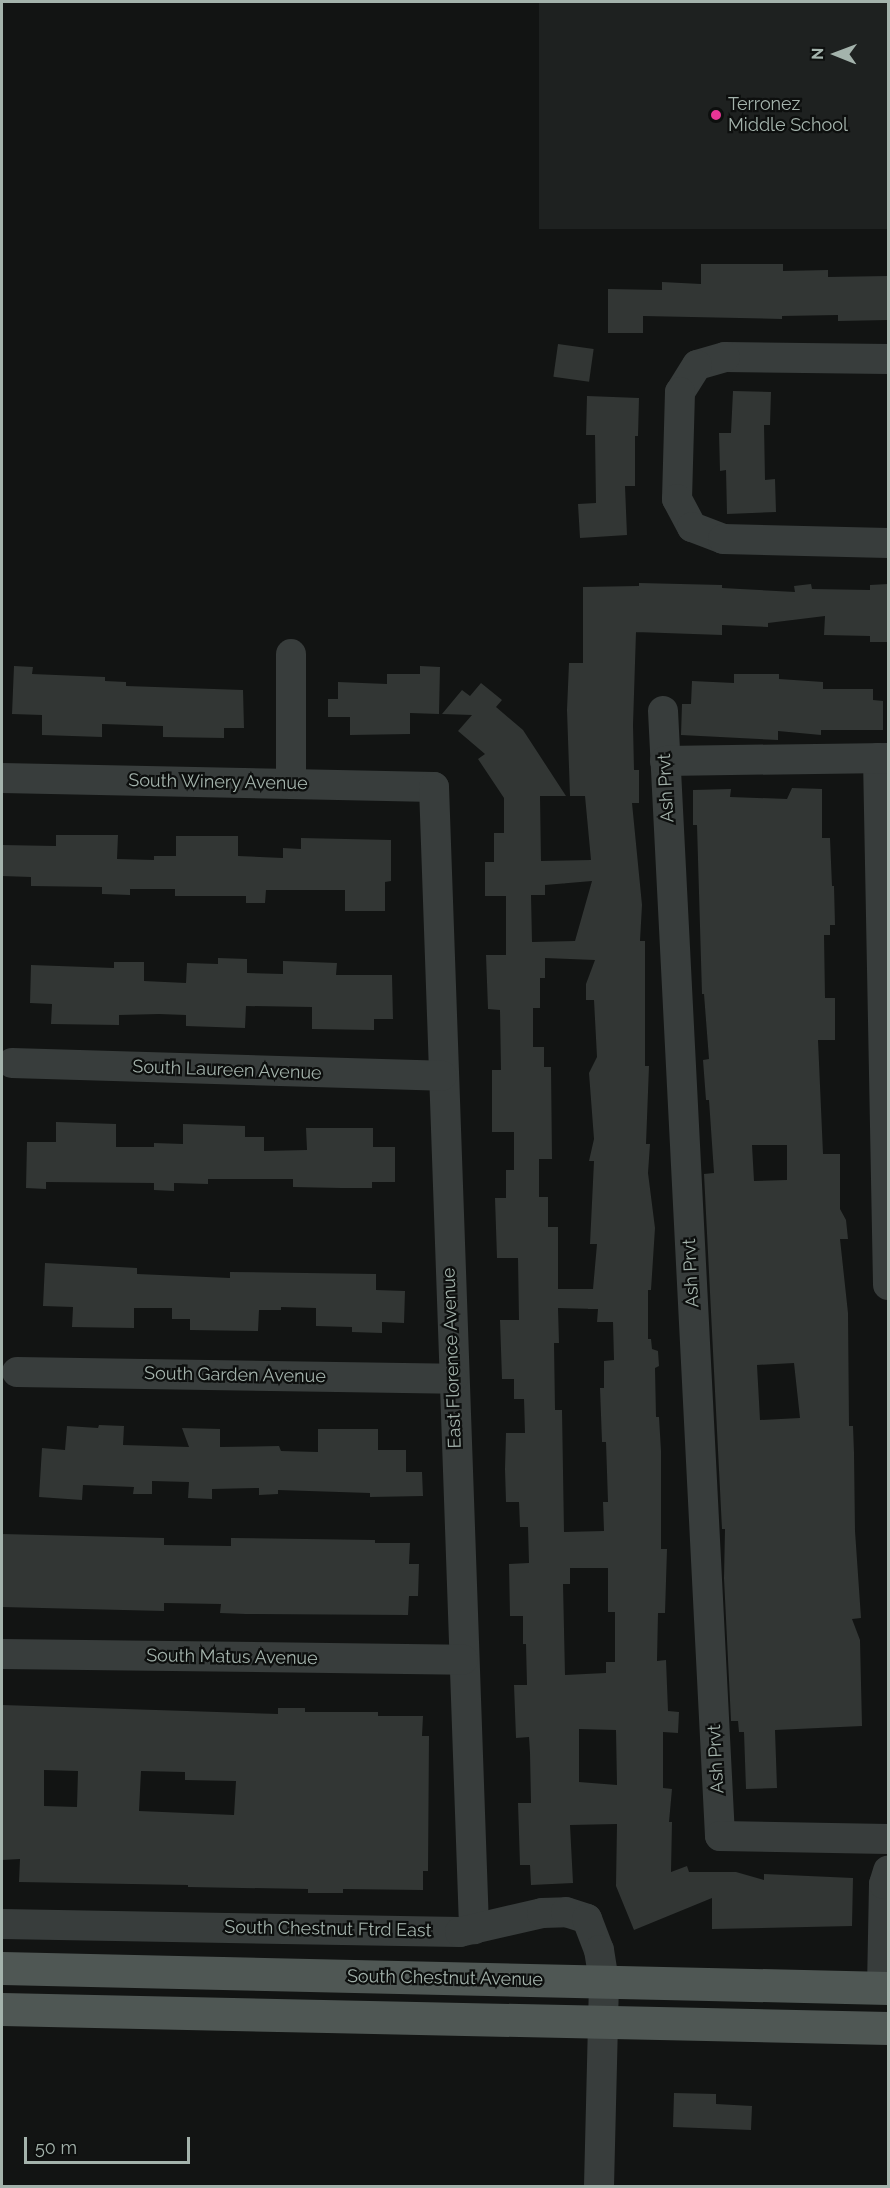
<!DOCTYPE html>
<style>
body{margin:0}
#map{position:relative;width:890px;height:2188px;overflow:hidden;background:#121413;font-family:Raleway,sans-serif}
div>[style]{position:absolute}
.built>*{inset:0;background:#1e2120;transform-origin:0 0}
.building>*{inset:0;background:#323634;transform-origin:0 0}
.minor>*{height:30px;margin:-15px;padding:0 15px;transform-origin:15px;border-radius:15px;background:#383d3c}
.major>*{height:33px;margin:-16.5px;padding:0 16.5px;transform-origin:16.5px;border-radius:16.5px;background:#4f5754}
.dots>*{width:16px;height:16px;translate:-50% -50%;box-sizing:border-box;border:3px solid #0d0f0e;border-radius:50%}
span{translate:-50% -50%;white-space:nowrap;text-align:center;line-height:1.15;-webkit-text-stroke:4.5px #0d0f0e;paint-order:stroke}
.poi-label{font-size:18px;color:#a4b3ac}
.left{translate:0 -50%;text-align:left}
.street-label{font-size:18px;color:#a4b3ac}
.frame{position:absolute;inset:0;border:3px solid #a4b3ac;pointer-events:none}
.north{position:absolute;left:806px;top:24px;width:60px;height:60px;-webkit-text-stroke:4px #0d0f0e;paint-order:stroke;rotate:271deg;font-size:16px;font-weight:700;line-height:24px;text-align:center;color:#a4b3ac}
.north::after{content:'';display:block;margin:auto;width:21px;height:27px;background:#a4b3ac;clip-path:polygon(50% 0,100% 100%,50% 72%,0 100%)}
.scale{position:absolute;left:24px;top:2137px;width:166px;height:27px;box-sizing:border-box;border:3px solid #a4b3ac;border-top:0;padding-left:8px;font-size:18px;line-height:21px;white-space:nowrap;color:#a4b3ac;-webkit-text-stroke:4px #0d0f0e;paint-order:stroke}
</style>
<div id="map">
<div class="built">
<div style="left:539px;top:2px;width:349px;height:227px"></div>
</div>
<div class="building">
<div style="clip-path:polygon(701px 264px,783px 264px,783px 271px,828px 270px,828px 277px,888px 276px,888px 320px,838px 321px,838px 315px,782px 316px,782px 319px,643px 316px,643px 333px,608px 333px,608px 289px,662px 290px,662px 282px,701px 284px)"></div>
<div style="left:558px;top:344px;width:36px;height:33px;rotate:8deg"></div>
<div style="clip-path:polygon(733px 391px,771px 392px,770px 425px,764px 425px,765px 480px,775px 479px,776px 512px,727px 514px,726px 470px,720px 471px,719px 433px,731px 433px)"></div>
<div style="clip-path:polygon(587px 396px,639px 398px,638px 436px,635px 436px,635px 486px,625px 486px,627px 535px,580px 538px,578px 504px,596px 503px,595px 435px,586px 435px)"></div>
<div style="clip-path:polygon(evenodd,639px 583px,722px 585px,722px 588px,795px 592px,794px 586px,811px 584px,812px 589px,870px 590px,870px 585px,888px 584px,888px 642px,870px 642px,870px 636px,824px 635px,825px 616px,768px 623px,768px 627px,722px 625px,722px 635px,636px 632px,633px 725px,634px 770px,639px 770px,639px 803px,632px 803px,642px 905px,640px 941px,645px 941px,645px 1066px,649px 1066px,646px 1144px,650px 1144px,648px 1173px,655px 1228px,651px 1290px,648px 1290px,648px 1339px,651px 1339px,652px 1349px,658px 1351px,659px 1366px,655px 1368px,656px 1417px,659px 1417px,661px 1451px,661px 1549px,667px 1549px,665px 1613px,658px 1613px,657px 1661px,666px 1660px,668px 1711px,679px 1712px,678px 1733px,663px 1732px,663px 1788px,672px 1789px,669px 1822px,672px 1822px,671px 1872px,687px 1866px,689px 1872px,736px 1872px,764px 1880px,764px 1874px,853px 1878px,852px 1926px,712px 1929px,712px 1898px,634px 1930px,616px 1886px,617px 1824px,570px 1825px,573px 1883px,531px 1885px,530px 1865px,520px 1865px,518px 1803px,531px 1803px,530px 1753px,529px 1737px,516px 1738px,514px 1685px,527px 1685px,526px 1644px,523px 1644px,523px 1616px,510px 1616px,509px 1564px,529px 1563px,528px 1527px,520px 1527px,519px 1502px,506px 1502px,505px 1469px,506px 1433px,525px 1433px,524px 1399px,514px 1399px,514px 1379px,502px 1379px,500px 1320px,519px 1320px,518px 1258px,497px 1258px,495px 1198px,506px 1198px,506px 1170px,514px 1170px,514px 1132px,492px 1132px,492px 1070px,501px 1070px,500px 1010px,488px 1009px,486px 955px,506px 955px,506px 896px,485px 896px,485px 862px,494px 862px,494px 833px,504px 833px,504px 798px,478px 759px,485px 754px,458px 731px,472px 715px,442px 714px,462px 690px,470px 696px,481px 683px,502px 700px,496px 707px,523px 730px,566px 796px,540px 796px,541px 861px,591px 860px,585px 796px,570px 796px,567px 710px,569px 663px,583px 663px,583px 587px,639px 586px,639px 583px,592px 881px,575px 941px,532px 942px,531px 895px,545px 895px,545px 885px,592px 881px,639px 583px,545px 958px,595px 960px,586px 984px,586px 1000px,594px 1000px,597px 1057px,589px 1073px,594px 1139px,589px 1161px,594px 1161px,590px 1244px,597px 1244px,593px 1289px,558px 1289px,558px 1227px,548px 1227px,548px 1197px,539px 1197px,539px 1159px,552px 1159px,551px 1067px,544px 1067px,544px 1047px,533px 1047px,533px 1008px,540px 1008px,540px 978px,545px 978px,545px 958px,639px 583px,558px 1308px,598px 1309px,597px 1322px,613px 1322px,614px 1360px,604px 1361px,604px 1388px,600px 1388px,602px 1442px,606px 1442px,608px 1502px,603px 1502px,604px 1531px,564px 1532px,562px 1410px,555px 1410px,554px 1343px,559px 1343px,558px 1308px,639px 583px,570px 1568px,608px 1568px,608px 1612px,615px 1612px,615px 1662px,606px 1662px,606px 1673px,565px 1675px,563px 1584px,570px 1584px,570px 1568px,639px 583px,579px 1729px,616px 1730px,617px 1785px,579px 1782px,579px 1729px)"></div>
<div style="clip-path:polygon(14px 666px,33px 667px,32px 674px,105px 677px,105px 681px,126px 682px,126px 686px,243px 690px,244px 728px,224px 728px,224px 738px,163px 737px,163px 726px,102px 724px,102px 737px,42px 735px,42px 715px,12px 714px)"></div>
<div style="clip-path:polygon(420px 666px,440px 667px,439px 714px,410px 713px,410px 734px,350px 735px,350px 717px,328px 717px,328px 699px,338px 699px,338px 682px,387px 684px,387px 674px,420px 674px)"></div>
<div style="clip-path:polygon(734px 674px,779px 674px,779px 679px,823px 682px,823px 689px,873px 689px,873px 700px,883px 701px,883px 730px,821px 730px,821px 735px,778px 731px,778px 740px,681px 735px,682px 704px,691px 704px,692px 681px,734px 683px)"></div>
<div style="clip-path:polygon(evenodd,792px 788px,822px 789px,822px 838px,830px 838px,832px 886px,834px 886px,835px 925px,830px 925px,830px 935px,824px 935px,825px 998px,835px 998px,835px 1040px,818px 1040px,823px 1154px,840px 1154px,840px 1209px,846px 1220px,848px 1239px,840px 1239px,848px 1313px,849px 1426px,853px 1426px,854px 1453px,855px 1531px,861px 1618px,852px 1619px,860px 1640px,862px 1726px,775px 1730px,777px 1788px,746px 1789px,744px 1732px,739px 1732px,738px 1721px,731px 1721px,724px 1578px,725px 1529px,722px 1529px,704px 1174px,714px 1173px,709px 1100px,706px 1100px,703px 1060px,709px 1059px,704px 994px,702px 994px,697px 825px,693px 825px,693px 790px,731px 789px,730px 797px,787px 799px,792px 788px,752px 1145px,787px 1145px,787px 1180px,754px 1181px,752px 1145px,792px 788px,794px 1363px,800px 1418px,760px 1420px,757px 1365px,794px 1363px)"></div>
<div style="clip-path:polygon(56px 835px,118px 835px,117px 859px,154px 860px,154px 856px,176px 856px,176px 836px,238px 836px,238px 856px,283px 858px,283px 848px,301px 849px,301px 838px,391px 840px,391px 881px,385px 882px,385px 911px,345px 911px,345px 890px,266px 890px,265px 903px,246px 903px,246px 896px,175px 896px,175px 889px,130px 889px,130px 895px,102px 894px,102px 887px,31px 886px,31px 877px,2px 876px,2px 845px,56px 846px)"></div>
<div style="clip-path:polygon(218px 958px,247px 959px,247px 973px,283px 974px,283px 961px,337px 963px,336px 975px,392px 975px,393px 1019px,374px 1019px,374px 1030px,312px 1029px,312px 1007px,246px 1006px,245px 1028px,186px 1026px,186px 1015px,159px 1014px,119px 1015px,119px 1025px,51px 1024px,52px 1004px,30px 1003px,31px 965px,114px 968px,114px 962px,144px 962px,144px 981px,186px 983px,187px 963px,218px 964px)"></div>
<div style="clip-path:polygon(56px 1122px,116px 1124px,116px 1147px,154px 1147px,154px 1143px,183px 1144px,183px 1124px,245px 1126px,245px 1137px,264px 1137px,264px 1151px,307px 1150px,306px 1128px,373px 1128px,373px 1147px,395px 1147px,395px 1182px,372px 1182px,372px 1188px,342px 1188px,293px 1187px,293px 1179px,208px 1179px,208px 1184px,174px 1183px,174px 1191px,154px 1190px,154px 1183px,46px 1182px,46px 1189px,26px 1188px,27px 1142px,56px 1142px)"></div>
<div style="clip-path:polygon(45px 1263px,137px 1268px,137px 1274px,230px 1278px,230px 1272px,376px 1274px,376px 1290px,405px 1291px,404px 1323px,382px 1322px,382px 1333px,352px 1332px,352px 1327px,316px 1326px,316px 1308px,281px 1307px,281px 1310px,259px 1310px,258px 1331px,190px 1330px,190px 1319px,172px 1319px,172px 1308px,134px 1308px,134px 1328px,72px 1327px,73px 1307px,43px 1306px)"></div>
<div style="clip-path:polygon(99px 1425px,124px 1426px,123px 1445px,189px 1447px,182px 1428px,220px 1429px,220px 1447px,279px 1446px,281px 1451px,318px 1452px,318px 1429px,378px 1429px,378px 1450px,406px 1450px,406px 1472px,422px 1472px,423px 1496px,370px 1497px,370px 1493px,278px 1490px,278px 1494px,259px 1495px,259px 1488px,212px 1489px,212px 1499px,188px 1498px,189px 1482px,152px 1481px,152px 1494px,133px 1494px,134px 1487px,83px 1485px,82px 1500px,39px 1497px,42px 1448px,65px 1450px,67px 1426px,98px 1428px)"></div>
<div style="clip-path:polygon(2px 1534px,164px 1538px,164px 1545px,231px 1546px,231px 1538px,375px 1540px,375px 1543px,410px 1543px,409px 1564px,419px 1564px,418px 1596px,409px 1596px,408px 1615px,246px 1614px,220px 1613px,221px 1604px,164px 1603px,164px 1611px,2px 1607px)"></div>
<div style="clip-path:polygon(evenodd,2px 1705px,278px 1714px,278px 1708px,305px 1708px,305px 1712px,378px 1712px,378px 1716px,423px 1716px,422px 1736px,429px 1736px,428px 1871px,423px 1871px,423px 1890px,343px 1889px,343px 1893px,308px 1893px,308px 1889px,188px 1887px,188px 1885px,19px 1882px,20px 1859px,2px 1860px,2px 1705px,44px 1770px,78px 1771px,77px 1807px,44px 1806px,44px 1770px,2px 1705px,141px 1771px,185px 1772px,185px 1780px,236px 1781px,234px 1815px,139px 1811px,141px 1771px)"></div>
<div style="clip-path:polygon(674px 2093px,716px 2094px,716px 2104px,752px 2106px,751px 2130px,673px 2127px)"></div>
</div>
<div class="minor">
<div style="left:888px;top:359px;width:163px;rotate:-179.3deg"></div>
<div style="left:725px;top:357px;width:29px;rotate:164deg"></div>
<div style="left:697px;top:365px;width:32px;rotate:122deg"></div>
<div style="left:680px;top:392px;width:107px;rotate:91.6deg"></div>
<div style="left:677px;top:499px;width:32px;rotate:62deg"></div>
<div style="left:692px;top:527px;width:33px;rotate:21deg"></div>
<div style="left:723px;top:539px;width:165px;rotate:1.4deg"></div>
<div style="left:663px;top:711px;width:1126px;rotate:87.1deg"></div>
<div style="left:720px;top:1836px;width:168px;rotate:1deg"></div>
<div style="left:878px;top:758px;width:527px;rotate:88.91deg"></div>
<div style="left:665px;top:761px;width:223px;rotate:-0.8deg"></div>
<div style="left:2px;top:778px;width:432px;rotate:1.2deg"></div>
<div style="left:434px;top:787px;width:1143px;rotate:87.99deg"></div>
<div style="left:291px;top:783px;width:129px;rotate:-90deg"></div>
<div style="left:12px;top:1063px;width:430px;rotate:1.7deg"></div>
<div style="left:17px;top:1372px;width:436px;rotate:0.9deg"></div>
<div style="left:2px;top:1654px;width:461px;rotate:0.7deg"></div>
<div style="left:2px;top:1924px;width:458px;rotate:1deg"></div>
<div style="left:460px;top:1932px;width:84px;rotate:-13deg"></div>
<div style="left:542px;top:1913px;width:24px;rotate:-2deg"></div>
<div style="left:566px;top:1912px;width:22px;rotate:18deg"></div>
<div style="left:587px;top:1919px;width:33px;rotate:69deg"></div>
<div style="left:599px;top:1950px;width:32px;rotate:81deg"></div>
<div style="left:604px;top:1982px;width:204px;rotate:91.4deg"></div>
<div style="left:882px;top:1988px;width:104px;rotate:-88.9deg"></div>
<div style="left:884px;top:1884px;width:14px;rotate:-73deg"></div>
</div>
<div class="major">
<div style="left:2px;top:1968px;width:886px;rotate:1.29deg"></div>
<div style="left:2px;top:2009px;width:886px;rotate:1.23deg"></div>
</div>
<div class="dots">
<div style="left:716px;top:115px;background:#e83596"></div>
</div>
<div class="poi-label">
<span class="left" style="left:728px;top:115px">Terronez<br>Middle School</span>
</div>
<div class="street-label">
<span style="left:218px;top:782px;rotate:1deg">South Winery Avenue</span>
<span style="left:666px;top:788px;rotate:-93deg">Ash Prvt</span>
<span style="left:227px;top:1070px;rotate:2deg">South Laureen Avenue</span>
<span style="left:691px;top:1273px;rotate:-93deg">Ash Prvt</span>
<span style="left:452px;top:1358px;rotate:-92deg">East Florence Avenue</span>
<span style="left:235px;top:1375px;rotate:1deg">South Garden Avenue</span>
<span style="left:232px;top:1657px;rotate:1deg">South Matus Avenue</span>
<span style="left:716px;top:1759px;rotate:-93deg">Ash Prvt</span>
<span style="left:328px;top:1929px;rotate:1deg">South Chestnut Ftrd East</span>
<span style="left:445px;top:1978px;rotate:1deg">South Chestnut Avenue</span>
</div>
<div class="frame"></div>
<div class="north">N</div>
<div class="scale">50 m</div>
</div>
